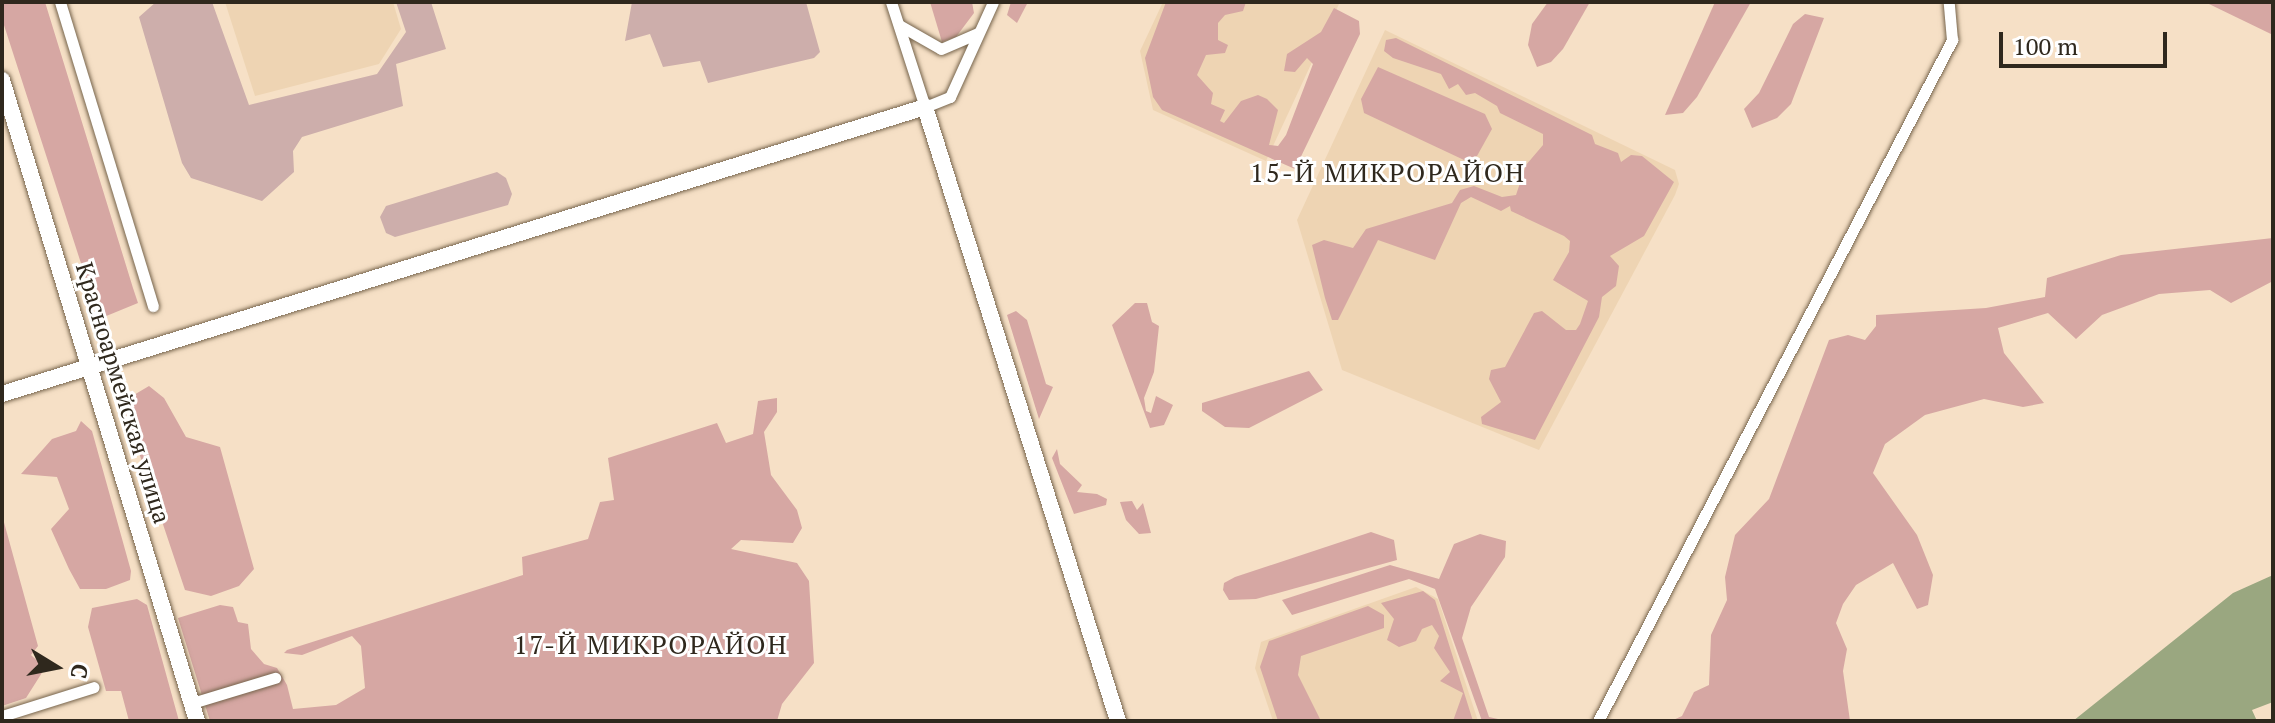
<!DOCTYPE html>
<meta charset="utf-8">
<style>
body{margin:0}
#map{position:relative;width:2275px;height:723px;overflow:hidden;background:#f6e0c6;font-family:"PT Serif",serif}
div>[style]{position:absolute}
.built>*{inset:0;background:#eed4b3}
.green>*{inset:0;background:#cdaeab}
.forest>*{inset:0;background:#d6a7a3}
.water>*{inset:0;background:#9aa780}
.roads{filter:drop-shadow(0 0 2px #76644c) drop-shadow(0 0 2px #76644c)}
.street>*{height:11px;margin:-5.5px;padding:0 5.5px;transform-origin:5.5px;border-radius:5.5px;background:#fff}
.secondary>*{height:16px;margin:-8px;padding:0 8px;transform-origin:8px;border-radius:8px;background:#fff}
span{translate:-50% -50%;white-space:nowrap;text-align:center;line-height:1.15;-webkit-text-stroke:6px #fff;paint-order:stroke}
.street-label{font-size:24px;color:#2f281d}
.neighbourhood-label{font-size:26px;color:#2f281d;letter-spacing:2px}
.frame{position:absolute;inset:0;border:4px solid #2f281d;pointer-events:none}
.north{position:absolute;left:16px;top:627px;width:80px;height:80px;-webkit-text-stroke:6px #fff;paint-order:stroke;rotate:100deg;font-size:22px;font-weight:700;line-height:32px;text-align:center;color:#2f281d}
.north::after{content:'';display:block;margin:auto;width:28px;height:36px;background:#2f281d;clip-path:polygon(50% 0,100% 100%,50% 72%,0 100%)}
.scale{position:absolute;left:1999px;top:32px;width:168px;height:36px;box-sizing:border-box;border:4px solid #2f281d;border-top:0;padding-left:10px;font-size:24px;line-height:28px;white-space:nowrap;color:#2f281d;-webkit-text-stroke:6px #fff;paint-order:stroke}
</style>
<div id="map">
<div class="built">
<div style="clip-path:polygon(225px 2px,393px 2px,401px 29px,379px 64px,255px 96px)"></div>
<div style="clip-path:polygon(1163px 2px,1339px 4px,1266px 161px,1153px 110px,1140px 51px)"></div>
<div style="clip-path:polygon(1385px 30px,1675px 170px,1679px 184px,1675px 195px,1539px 450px,1342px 370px,1297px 220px)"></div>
<div style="clip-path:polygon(1416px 587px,1438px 599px,1478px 721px,1273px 721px,1255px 668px,1261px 642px)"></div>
</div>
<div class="green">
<div style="clip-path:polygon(156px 2px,212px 2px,249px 105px,377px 74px,406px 32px,396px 2px,431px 2px,446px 49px,396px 64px,403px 106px,302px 137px,293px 151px,294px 172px,262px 201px,191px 178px,182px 163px,139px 17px)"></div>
<div style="clip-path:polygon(632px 2px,806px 2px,820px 52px,814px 58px,708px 83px,700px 61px,663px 67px,650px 34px,625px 41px)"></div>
<div style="clip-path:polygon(497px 172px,506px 178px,512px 194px,508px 205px,395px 237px,386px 233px,380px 217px,386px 206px)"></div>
</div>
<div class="forest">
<div style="clip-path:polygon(2px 2px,45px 2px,133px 288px,138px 303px,99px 319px,2px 19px)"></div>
<div style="clip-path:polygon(930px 2px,972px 2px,974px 13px,956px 37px,942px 42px)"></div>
<div style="clip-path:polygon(1011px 2px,1028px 2px,1017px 23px,1007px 15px)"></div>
<div style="clip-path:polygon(1166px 2px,1246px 2px,1243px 11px,1225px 15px,1218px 23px,1218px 40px,1228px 45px,1225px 53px,1206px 55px,1197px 75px,1213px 93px,1211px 104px,1225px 110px,1220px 121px,1224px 123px,1241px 101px,1258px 95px,1267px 99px,1278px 110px,1269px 145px,1278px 146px,1286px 135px,1313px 64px,1307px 58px,1295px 72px,1284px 71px,1287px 54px,1321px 32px,1334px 8px,1359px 21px,1360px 34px,1295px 169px,1162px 110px,1153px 97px,1145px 58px)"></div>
<div style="clip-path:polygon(1548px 2px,1590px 2px,1563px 49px,1551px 62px,1537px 67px,1528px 45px,1532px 24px)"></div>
<div style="clip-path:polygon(1715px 2px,1751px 2px,1697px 97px,1683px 113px,1665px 115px)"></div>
<div style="clip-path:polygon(2208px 2px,2273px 2px,2273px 35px,2209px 4px)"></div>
<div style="clip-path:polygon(1805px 14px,1824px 18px,1791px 104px,1777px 118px,1752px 128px,1744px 109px,1759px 93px,1793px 24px)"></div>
<div style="clip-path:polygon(1396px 38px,1592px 135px,1595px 144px,1618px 153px,1621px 162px,1631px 155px,1642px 156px,1674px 182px,1644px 236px,1610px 256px,1619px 266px,1616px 286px,1602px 297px,1599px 317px,1535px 440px,1482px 424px,1481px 417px,1501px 402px,1489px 379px,1491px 370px,1505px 367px,1534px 313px,1542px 311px,1566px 330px,1576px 330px,1580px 324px,1588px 301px,1553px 280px,1569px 252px,1570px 241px,1564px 236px,1511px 211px,1510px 206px,1501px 211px,1471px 197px,1461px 203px,1435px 260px,1378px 240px,1338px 320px,1332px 320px,1325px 298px,1312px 245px,1324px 240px,1353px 248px,1366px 229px,1452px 203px,1460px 190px,1474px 186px,1502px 197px,1516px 195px,1526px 165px,1543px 145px,1543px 134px,1500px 113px,1497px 106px,1475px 93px,1466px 95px,1458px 84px,1449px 89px,1441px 74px,1393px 58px,1384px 51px,1386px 40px)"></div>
<div style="clip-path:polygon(1378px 67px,1485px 114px,1492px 129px,1477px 156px,1464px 160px,1364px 113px,1361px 99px)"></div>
<div style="clip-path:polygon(2273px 238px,2273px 281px,2231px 303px,2210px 290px,2159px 294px,2102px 315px,2076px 339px,2048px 313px,1998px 328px,2004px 353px,2044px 403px,2023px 407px,1984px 399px,1925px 415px,1885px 444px,1873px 473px,1917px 535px,1933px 575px,1928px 605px,1917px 609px,1893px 563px,1856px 585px,1843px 604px,1836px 623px,1847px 649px,1843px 671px,1850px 721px,1671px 721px,1682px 716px,1694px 692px,1709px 685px,1711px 635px,1727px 600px,1725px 577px,1735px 535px,1769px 499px,1829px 340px,1848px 335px,1865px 340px,1876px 326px,1876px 315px,1986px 308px,2045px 297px,2047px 278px,2121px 255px)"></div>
<div style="clip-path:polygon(1135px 303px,1147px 303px,1152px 322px,1159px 326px,1154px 372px,1144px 398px,1146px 411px,1151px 413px,1156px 396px,1173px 405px,1164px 425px,1150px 428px,1112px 325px)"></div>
<div style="clip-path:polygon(1016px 311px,1027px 320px,1046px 384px,1053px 387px,1039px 419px,1007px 315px)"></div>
<div style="clip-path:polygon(1309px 371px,1323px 390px,1249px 428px,1225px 427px,1202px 411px,1202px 403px)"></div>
<div style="clip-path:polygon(149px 386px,164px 398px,186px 437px,220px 447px,254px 569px,239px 586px,211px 596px,185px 590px,122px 402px)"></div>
<div style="clip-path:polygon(777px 398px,777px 412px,764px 432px,771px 475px,797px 510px,802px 528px,793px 543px,741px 540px,731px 549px,797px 563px,809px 581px,814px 663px,782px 704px,777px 721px,210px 721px,178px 618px,220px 605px,233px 607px,238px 622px,248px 624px,251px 649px,264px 664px,277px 668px,287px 685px,293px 709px,336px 705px,365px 688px,361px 646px,352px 636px,302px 655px,284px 653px,287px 650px,523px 575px,522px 557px,588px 539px,600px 502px,614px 500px,608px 458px,717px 423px,726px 443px,753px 434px,758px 401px)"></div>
<div style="clip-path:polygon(81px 421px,92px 431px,131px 571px,130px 580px,106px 589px,80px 589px,69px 569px,51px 529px,69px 509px,57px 477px,21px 474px,52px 439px,76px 431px)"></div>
<div style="clip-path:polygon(1057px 449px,1060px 464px,1082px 485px,1077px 492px,1097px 494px,1107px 499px,1106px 505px,1074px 514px,1052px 458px)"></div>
<div style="clip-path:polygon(1132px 501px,1137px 510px,1143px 503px,1151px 533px,1139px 534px,1126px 520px,1120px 502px)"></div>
<div style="clip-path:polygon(2px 515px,38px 646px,31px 655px,45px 668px,26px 698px,2px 706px)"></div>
<div style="clip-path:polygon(1371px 532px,1394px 540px,1397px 560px,1256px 599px,1229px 600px,1223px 590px,1224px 583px,1235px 577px)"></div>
<div style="clip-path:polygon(1480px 534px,1506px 541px,1505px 557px,1471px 607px,1462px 638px,1489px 717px,1507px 721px,1482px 721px,1435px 589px,1409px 579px,1292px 615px,1282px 600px,1390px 565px,1439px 579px,1454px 544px)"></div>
<div style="clip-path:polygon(1423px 591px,1435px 600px,1473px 721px,1453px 721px,1463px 693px,1440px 681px,1450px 672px,1434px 648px,1439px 636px,1432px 625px,1422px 629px,1416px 641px,1399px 647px,1387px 640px,1394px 619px,1381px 603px)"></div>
<div style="clip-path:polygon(137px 599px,147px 605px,179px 721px,129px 721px,121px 691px,106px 691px,88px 627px,92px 608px)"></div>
<div style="clip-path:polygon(1368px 606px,1384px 615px,1384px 628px,1301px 656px,1298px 675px,1321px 721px,1278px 721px,1260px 667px,1269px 641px)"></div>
</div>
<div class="water">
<div style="clip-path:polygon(2273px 575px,2273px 702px,2252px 710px,2257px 721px,2073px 721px,2233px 593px)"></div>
</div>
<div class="roads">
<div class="street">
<div style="left:60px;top:2px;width:318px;rotate:73deg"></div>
<div style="left:891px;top:2px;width:110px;rotate:72.1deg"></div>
<div style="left:925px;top:107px;width:27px;rotate:-22deg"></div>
<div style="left:950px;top:97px;width:104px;rotate:-65.6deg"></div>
<div style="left:899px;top:25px;width:48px;rotate:29.7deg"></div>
<div style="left:941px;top:49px;width:40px;rotate:-23.4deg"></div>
<div style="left:192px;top:703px;width:87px;rotate:-16.8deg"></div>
<div style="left:2px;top:716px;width:96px;rotate:-17.5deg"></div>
<div style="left:1598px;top:721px;width:768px;rotate:-62.53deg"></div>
<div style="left:1952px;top:40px;width:38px;rotate:-95deg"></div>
</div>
<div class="secondary">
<div style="left:2px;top:80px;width:670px;rotate:73.08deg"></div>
<div style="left:2px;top:394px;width:967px;rotate:-17.27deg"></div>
<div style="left:925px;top:107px;width:644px;rotate:72.55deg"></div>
</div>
</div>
<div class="street-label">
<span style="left:123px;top:393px;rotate:73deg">Красноармейская улица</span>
</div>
<div class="neighbourhood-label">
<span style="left:1388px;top:173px">15-Й МИКРОРАЙОН</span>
<span style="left:651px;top:645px">17-Й МИКРОРАЙОН</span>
</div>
<div class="frame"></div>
<div class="north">С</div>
<div class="scale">100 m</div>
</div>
